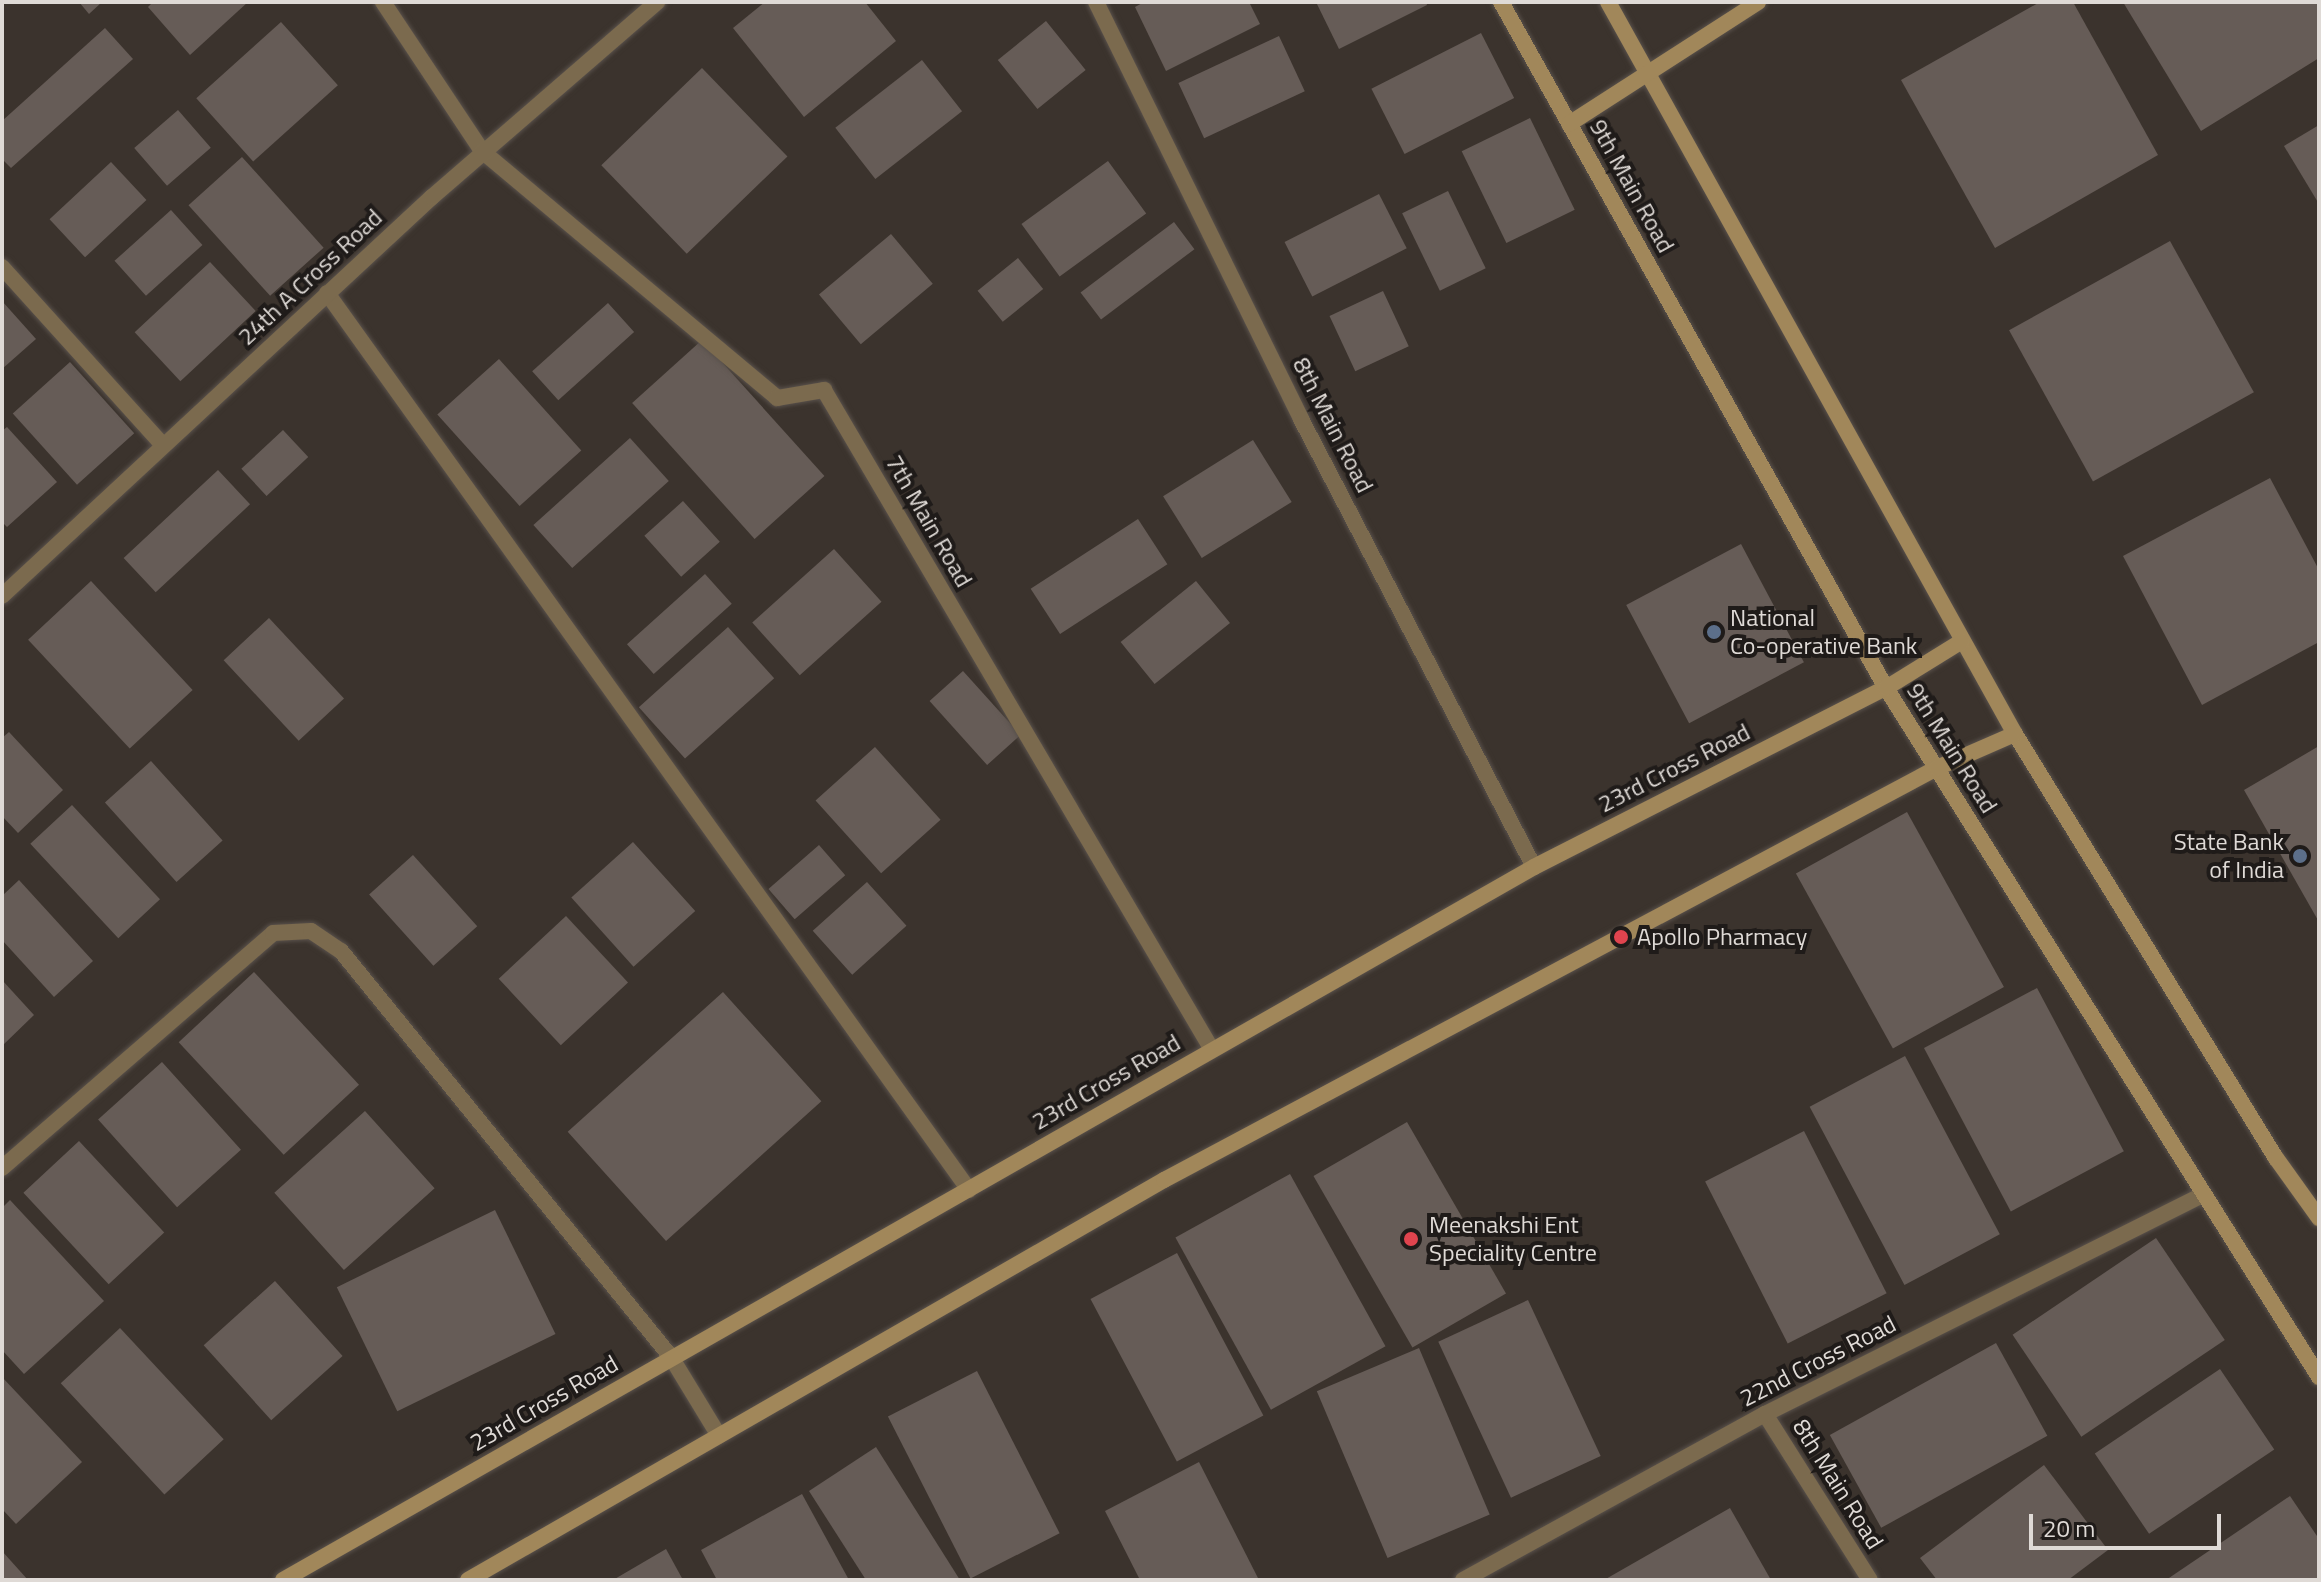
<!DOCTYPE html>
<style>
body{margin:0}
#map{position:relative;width:2321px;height:1582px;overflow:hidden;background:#3b332d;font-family:"Titillium Web",sans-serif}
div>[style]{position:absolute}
.building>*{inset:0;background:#665c57;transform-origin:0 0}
.roads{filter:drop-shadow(0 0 2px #59514b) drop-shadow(0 0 2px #59514b)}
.street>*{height:16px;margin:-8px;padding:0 8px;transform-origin:8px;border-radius:8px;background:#7b6a4e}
.secondary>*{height:16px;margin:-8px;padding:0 8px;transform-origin:8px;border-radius:8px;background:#a1875a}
.dots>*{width:22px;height:22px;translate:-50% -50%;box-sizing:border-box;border:4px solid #1f1b19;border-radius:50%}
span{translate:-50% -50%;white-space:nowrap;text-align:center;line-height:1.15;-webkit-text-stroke:8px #1f1b19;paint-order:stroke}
.street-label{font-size:24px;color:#dfdad6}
.poi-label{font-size:24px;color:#dfdad6}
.left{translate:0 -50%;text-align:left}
.right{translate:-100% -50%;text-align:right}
.frame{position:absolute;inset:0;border:4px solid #dfdad6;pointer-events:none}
.scale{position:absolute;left:2029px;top:1514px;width:192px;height:36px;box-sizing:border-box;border:4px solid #dfdad6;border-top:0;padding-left:10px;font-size:24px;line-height:28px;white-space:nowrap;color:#dfdad6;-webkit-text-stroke:6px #1f1b19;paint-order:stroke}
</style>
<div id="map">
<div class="building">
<div style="clip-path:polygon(79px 2px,102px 2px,89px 14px)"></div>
<div style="clip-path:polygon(153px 2px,248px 2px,190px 55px,148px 7px)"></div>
<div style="clip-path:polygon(765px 2px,865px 2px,896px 41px,804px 117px,733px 28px)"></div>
<div style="clip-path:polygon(1144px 2px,1249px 2px,1260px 24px,1166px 71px,1135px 7px)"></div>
<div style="clip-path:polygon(1316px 2px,1426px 2px,1427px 5px,1339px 49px)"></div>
<div style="clip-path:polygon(2040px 2px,2073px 2px,2158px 155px,1995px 248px,1901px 80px)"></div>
<div style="clip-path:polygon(2123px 2px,2319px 2px,2319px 58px,2201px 131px)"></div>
<div style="left:1046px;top:21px;width:63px;height:62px;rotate:51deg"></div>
<div style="left:281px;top:22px;width:85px;height:114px;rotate:48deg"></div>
<div style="clip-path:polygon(105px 28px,133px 59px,11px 168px,2px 159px,2px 121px)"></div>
<div style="left:1481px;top:33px;width:73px;height:123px;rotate:63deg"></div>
<div style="left:1279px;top:36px;width:61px;height:111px;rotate:65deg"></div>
<div style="left:922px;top:60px;width:65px;height:110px;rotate:52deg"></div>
<div style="left:702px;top:68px;width:123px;height:140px;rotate:46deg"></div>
<div style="left:178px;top:110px;width:50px;height:58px;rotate:49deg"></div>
<div style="left:1530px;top:118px;width:102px;height:76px;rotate:64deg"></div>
<div style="clip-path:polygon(2319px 125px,2319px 204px,2284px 146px)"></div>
<div style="left:242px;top:157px;width:122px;height:72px;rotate:48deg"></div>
<div style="left:1108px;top:161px;width:65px;height:107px;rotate:54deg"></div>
<div style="left:111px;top:162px;width:52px;height:84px;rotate:47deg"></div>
<div style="left:1448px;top:191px;width:86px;height:51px;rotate:64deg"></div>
<div style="left:1379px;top:194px;width:61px;height:106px;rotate:63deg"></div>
<div style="left:171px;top:210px;width:47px;height:76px;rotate:48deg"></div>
<div style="left:1174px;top:222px;width:34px;height:117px;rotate:53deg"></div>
<div style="left:891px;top:234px;width:65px;height:94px;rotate:50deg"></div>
<div style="left:2170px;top:241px;width:173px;height:184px;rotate:61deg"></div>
<div style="left:1018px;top:258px;width:40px;height:52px;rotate:51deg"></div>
<div style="left:210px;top:262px;width:67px;height:103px;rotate:47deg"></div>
<div style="left:1383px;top:291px;width:61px;height:59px;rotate:65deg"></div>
<div style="clip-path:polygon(2px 301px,36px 339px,2px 369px)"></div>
<div style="left:608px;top:303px;width:39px;height:102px;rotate:48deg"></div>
<div style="left:702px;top:340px;width:183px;height:94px;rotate:48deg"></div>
<div style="left:499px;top:359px;width:123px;height:83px;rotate:48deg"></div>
<div style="left:70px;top:362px;width:96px;height:77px;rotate:48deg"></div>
<div style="clip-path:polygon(7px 427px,57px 482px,7px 527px,2px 522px,2px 431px)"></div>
<div style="left:283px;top:430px;width:37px;height:57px;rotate:47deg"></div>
<div style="left:630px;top:438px;width:58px;height:130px;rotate:48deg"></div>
<div style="left:1253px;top:440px;width:73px;height:106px;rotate:58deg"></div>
<div style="left:218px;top:470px;width:47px;height:129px;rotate:47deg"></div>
<div style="clip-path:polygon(2270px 478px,2319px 570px,2319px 642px,2202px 705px,2123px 556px)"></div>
<div style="left:683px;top:501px;width:55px;height:52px;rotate:48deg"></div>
<div style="left:1138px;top:519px;width:54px;height:128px;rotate:57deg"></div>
<div style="left:1741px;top:544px;width:134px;height:130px;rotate:62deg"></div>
<div style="left:834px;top:549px;width:71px;height:110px;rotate:48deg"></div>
<div style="left:705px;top:574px;width:40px;height:105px;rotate:48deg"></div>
<div style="left:91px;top:581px;width:149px;height:86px;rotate:47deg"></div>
<div style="left:1196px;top:581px;width:54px;height:97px;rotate:51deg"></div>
<div style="left:269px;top:618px;width:110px;height:62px;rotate:47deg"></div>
<div style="left:728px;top:627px;width:69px;height:120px;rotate:48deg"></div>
<div style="left:963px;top:671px;width:86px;height:45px;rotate:48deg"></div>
<div style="clip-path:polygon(9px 732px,63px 790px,18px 833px,2px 816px,2px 738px)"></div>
<div style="clip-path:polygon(2319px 746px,2319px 922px,2244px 790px)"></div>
<div style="left:875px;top:747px;width:98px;height:80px;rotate:48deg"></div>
<div style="left:151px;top:761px;width:107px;height:62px;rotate:48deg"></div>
<div style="left:72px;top:805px;width:129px;height:57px;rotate:47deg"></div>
<div style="left:1907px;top:812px;width:200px;height:127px;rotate:61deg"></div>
<div style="left:633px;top:842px;width:93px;height:83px;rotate:48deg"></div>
<div style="left:819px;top:845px;width:40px;height:67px;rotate:49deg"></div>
<div style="left:413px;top:855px;width:96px;height:59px;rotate:48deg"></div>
<div style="clip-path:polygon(19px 880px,93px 961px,54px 997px,2px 940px,2px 896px)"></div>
<div style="left:867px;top:882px;width:59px;height:73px;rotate:48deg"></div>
<div style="left:566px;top:916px;width:91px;height:92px;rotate:47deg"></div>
<div style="left:254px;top:972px;width:154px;height:103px;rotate:47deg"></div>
<div style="clip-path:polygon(2px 980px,34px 1015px,2px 1046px)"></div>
<div style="left:2037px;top:988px;width:185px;height:128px;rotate:62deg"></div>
<div style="left:723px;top:992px;width:147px;height:209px;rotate:48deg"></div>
<div style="left:1905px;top:1056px;width:202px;height:108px;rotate:62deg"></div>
<div style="left:162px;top:1062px;width:118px;height:86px;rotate:48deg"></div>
<div style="left:365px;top:1111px;width:104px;height:122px;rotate:48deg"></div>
<div style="left:1407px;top:1122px;width:198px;height:108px;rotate:60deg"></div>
<div style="left:1804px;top:1131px;width:182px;height:111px;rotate:63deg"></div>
<div style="left:79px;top:1141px;width:125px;height:76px;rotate:47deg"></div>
<div style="left:1290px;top:1174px;width:197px;height:131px;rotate:61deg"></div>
<div style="clip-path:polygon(10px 1200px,104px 1301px,24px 1374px,2px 1350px,2px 1208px)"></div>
<div style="left:495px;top:1210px;width:138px;height:176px;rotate:64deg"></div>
<div style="left:2156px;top:1238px;width:123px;height:173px;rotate:56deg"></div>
<div style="left:1177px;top:1253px;width:184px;height:98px;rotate:62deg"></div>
<div style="left:275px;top:1281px;width:101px;height:96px;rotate:48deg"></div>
<div style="left:1528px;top:1300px;width:172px;height:99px;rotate:65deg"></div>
<div style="left:120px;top:1328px;width:152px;height:81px;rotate:47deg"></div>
<div style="left:1996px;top:1343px;width:106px;height:190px;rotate:61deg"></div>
<div style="left:1419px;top:1348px;width:181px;height:111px;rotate:67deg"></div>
<div style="left:2220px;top:1369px;width:97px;height:151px;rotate:56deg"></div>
<div style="left:977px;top:1371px;width:182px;height:100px;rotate:63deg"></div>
<div style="clip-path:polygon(2px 1377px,82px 1462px,16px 1524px,2px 1509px)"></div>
<div style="clip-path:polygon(876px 1447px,960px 1580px,866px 1580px,809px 1491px)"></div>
<div style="clip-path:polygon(1199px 1462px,1259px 1580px,1140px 1580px,1105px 1511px)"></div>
<div style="clip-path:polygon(2044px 1465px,2108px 1550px,2068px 1580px,1937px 1580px,1920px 1558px)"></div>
<div style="clip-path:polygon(802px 1494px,849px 1580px,717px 1580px,701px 1550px)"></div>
<div style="clip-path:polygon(2290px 1496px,2319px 1539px,2319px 1580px,2166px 1580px)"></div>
<div style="clip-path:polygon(1730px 1508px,1771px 1580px,1604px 1580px)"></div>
<div style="clip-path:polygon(666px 1549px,683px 1580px,613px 1580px)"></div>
<div style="clip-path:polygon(2px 1551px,28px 1580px,2px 1580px)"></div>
</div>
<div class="roads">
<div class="street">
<div style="left:383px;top:2px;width:179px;rotate:56.4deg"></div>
<div style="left:482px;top:151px;width:385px;rotate:39.9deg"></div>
<div style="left:777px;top:398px;width:48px;rotate:-9.7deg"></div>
<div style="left:824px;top:390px;width:763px;rotate:59.54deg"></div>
<div style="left:1096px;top:2px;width:465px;rotate:63.8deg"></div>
<div style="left:1301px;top:419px;width:505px;rotate:62.52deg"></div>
<div style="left:2px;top:267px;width:240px;rotate:47.9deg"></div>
<div style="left:327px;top:293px;width:1103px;rotate:54.41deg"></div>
<div style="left:2px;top:596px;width:587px;rotate:-42.86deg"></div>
<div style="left:432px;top:197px;width:298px;rotate:-40.9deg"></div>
<div style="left:2px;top:1168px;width:359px;rotate:-40.9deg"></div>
<div style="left:273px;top:933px;width:38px;rotate:-3deg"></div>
<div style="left:311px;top:931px;width:36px;rotate:34deg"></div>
<div style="left:341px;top:951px;width:523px;rotate:50.9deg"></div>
<div style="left:671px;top:1357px;width:92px;rotate:58.7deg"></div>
<div style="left:1765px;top:1414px;width:196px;rotate:57.7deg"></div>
<div style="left:1463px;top:1580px;width:345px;rotate:-28.8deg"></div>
<div style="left:1765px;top:1414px;width:487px;rotate:-26.6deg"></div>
</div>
<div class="secondary">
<div style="left:1501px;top:2px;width:787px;rotate:60.7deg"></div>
<div style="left:1886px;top:688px;width:814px;rotate:57.85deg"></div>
<div style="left:1608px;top:2px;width:838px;rotate:60.93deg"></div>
<div style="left:2015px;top:734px;width:498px;rotate:58.4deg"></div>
<div style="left:2276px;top:1158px;width:74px;rotate:54.4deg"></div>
<div style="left:1569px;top:124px;width:225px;rotate:-32.8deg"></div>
<div style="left:283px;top:1580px;width:1440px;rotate:-29.68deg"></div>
<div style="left:1534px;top:867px;width:395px;rotate:-27deg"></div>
<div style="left:1886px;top:688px;width:89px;rotate:-31.7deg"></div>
<div style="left:468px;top:1580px;width:803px;rotate:-29.89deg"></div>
<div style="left:1164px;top:1180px;width:876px;rotate:-28.06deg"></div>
<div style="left:1937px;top:768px;width:85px;rotate:-23.6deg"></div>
</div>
</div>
<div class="dots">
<div style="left:1714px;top:632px;background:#5c6f8a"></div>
<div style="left:2300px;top:856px;background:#5c6f8a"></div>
<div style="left:1621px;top:937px;background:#e0444e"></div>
<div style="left:1411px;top:1239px;background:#e0444e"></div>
</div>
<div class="street-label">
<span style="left:1632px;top:186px;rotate:61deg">9th Main Road</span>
<span style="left:310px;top:277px;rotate:-43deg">24th A Cross Road</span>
<span style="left:1333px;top:425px;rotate:63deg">8th Main Road</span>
<span style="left:929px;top:521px;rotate:60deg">7th Main Road</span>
<span style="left:1952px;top:748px;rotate:58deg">9th Main Road</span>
<span style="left:1674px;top:768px;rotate:-27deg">23rd Cross Road</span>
<span style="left:1106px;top:1082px;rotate:-30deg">23rd Cross Road</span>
<span style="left:1818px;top:1361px;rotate:-27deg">22nd Cross Road</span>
<span style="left:544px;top:1403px;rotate:-30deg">23rd Cross Road</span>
<span style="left:1838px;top:1484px;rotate:58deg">8th Main Road</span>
</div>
<div class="poi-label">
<span class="left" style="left:1730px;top:632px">National<br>Co-operative Bank</span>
<span class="right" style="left:2284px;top:856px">State Bank<br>of India</span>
<span class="left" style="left:1637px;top:937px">Apollo Pharmacy</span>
<span class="left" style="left:1429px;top:1239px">Meenakshi Ent<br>Speciality Centre</span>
</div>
<div class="frame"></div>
<div class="scale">20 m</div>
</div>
